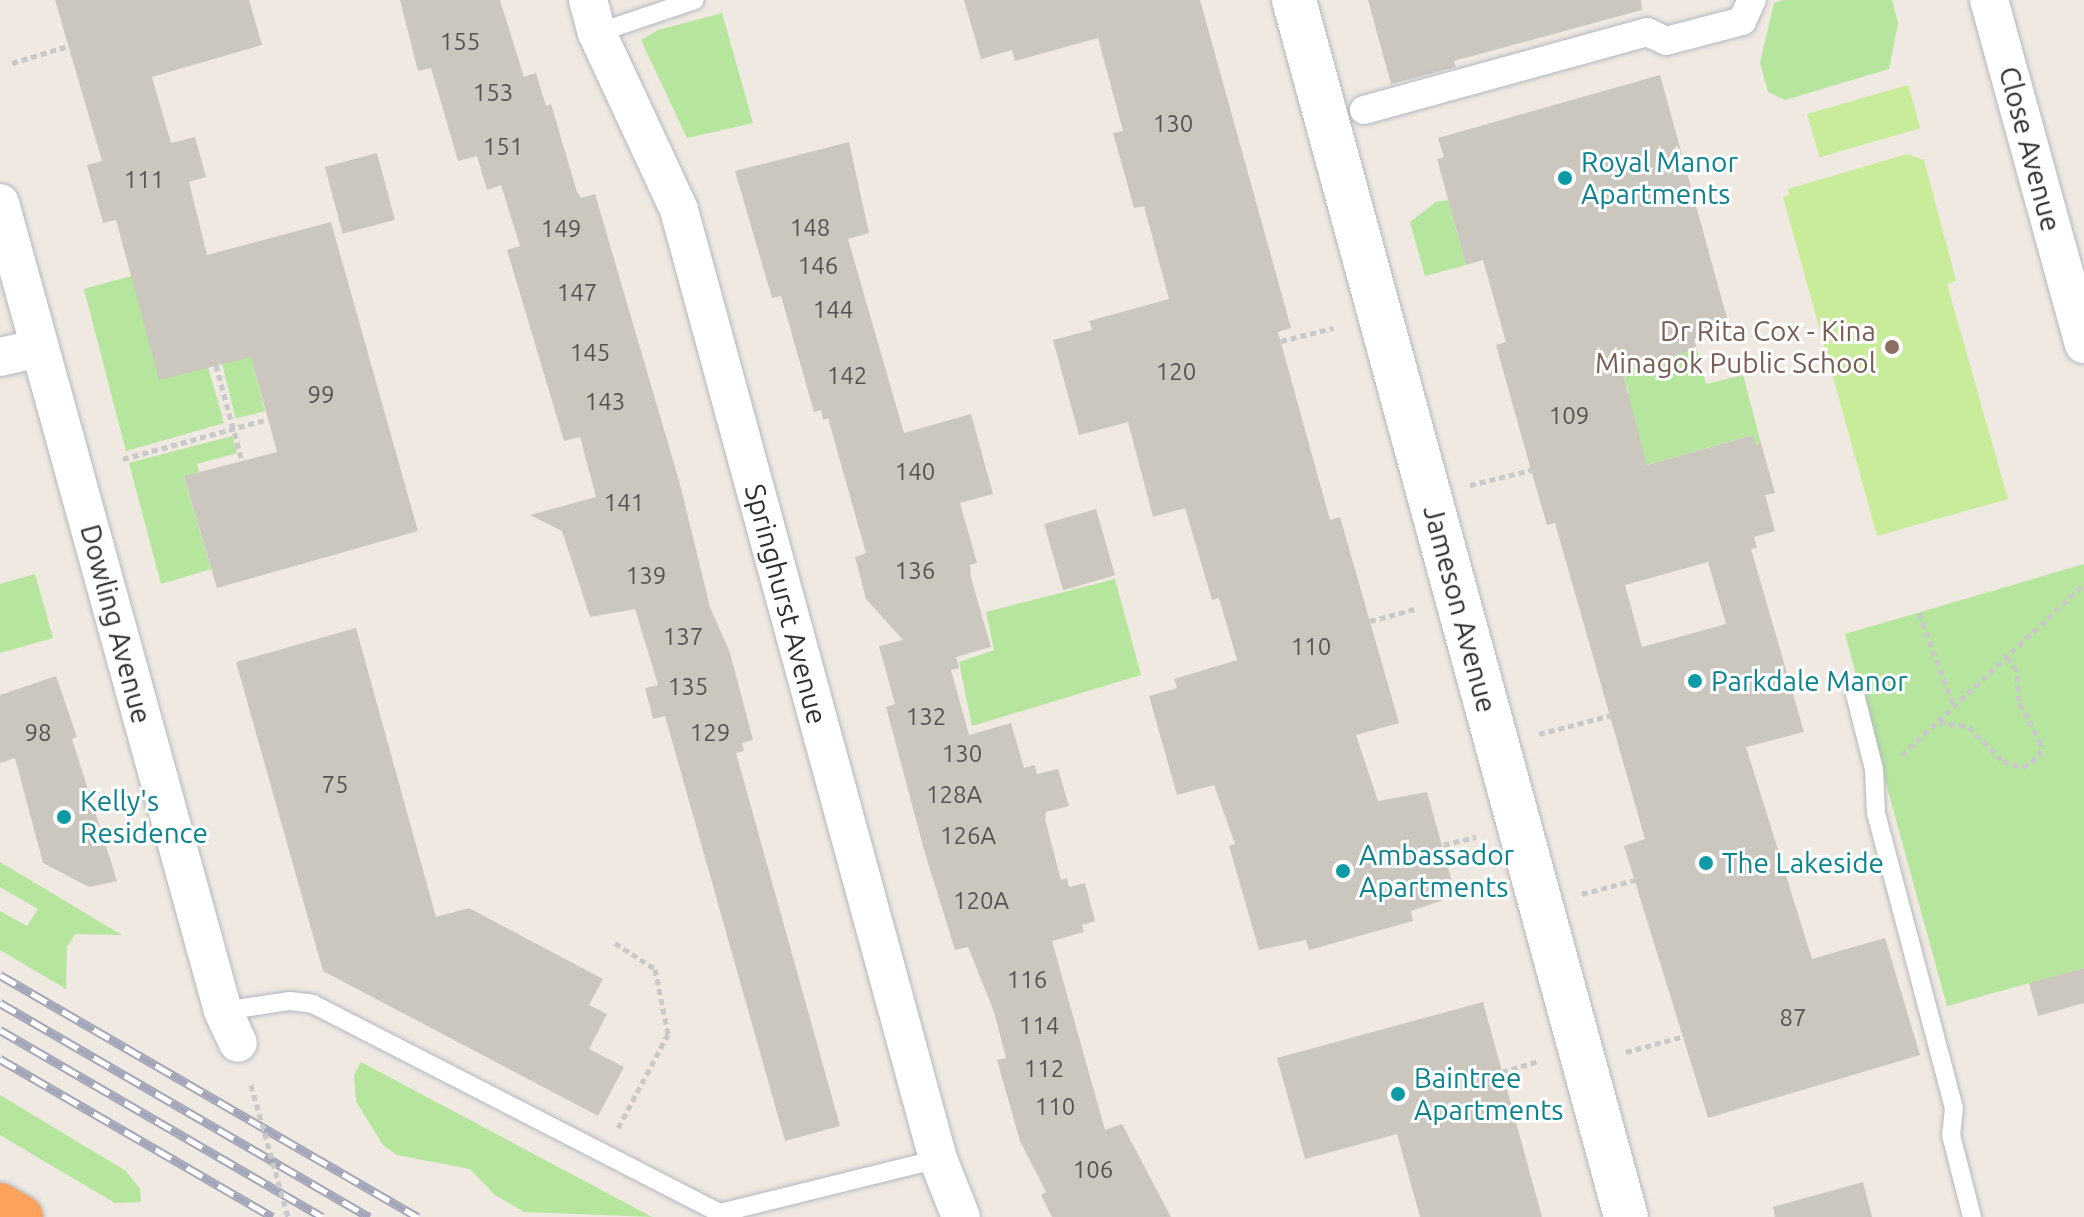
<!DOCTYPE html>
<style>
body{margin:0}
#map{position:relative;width:2084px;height:1217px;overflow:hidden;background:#efe9e1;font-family:Ubuntu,sans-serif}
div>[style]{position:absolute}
.green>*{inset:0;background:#b6e59e;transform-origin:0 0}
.pitch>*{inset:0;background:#c9ec9a;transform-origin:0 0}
.building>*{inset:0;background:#cbc7bf;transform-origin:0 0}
.path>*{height:5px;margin-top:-2.5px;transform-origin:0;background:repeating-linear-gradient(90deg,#c9c9c9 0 6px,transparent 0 10px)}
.roads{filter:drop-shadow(0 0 2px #b4b7c1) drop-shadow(0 0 2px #b4b7c1)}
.service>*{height:18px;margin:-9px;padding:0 9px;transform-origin:9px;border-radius:9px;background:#fff}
.pedestrian>*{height:28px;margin:-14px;padding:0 14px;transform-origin:14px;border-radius:14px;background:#fff}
.minor>*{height:38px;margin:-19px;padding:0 19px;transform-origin:19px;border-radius:19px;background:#fff}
.tertiary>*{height:44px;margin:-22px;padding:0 22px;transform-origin:22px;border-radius:22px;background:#fff}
.motorway>*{height:44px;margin:-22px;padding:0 22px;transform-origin:22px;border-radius:22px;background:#ffa35c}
.rail>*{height:9px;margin-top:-4.5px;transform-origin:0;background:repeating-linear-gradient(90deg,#fff 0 18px,#a3a6b8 0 36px);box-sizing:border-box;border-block:2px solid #a3a6b8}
.path-bridge>*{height:5px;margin-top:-2.5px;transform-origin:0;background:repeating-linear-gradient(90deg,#c9c9c9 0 6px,transparent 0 10px)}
.dots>*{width:22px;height:22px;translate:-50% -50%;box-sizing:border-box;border:4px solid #fff;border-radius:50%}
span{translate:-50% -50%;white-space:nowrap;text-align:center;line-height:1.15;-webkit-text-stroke:6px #fff;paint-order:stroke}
.number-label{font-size:24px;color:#555452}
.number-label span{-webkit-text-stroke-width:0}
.street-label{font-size:28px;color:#2e2e2e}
.culture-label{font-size:28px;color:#0d838f}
.left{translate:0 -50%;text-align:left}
.education-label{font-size:28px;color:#785e54}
.right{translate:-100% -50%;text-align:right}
</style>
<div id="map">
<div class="green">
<div style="clip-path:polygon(1783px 0,1892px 0,1898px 23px,1889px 69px,1785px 100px,1768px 92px,1760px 63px,1774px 3px)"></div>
<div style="clip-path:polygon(722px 13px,753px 123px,687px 138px,641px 40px,658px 30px)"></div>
<div style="clip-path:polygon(1448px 200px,1466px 265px,1425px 276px,1410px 222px,1436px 202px)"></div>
<div style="clip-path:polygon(131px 276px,208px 367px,224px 423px,126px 451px,84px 289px)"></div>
<div style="clip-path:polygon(1697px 349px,1706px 384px,1743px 375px,1761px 443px,1756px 445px,1752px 435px,1647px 465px,1618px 397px,1629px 393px,1622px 370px)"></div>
<div style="left:251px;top:356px;width:57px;height:30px;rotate:76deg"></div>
<div style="clip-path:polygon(232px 436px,237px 453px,197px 464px,199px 472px,184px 477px,211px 569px,161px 584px,129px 463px)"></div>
<div style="clip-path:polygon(2084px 564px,2084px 968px,1947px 1006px,1845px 634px)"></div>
<div style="clip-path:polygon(35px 574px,53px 638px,0 653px,0 584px)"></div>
<div style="clip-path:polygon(1115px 579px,1141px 675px,972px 726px,959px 662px,994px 650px,986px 612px)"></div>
<div style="clip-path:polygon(0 862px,122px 935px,75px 934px,67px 947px,66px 989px,0 950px,0 911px,27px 926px,38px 909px,0 887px)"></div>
<div style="clip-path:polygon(361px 1062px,652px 1217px,524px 1212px,495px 1195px,470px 1169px,397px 1155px,383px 1145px,356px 1101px,354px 1075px)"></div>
<div style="clip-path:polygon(0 1095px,126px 1171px,140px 1189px,141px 1202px,115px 1203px,0 1135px)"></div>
</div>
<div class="pitch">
<div style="left:1908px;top:85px;width:45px;height:105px;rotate:74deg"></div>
<div style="clip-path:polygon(1907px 154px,1924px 160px,1956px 281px,1947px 284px,2008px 499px,1877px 536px,1783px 197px,1789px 195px,1788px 189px)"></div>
</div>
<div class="building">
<div style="clip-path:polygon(55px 0,249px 0,262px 45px,152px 77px,171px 143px,195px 137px,206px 177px,189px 182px,207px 255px,331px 222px,418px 531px,217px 588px,184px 476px,277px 452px,251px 357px,159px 380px,116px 220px,103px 223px,87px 165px,102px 161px)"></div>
<div style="clip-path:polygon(400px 0,500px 0,524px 77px,536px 73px,546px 106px,551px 104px,577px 192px,581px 198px,595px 194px,680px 484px,710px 607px,730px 653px,753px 740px,742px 743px,744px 751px,736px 753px,840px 1126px,785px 1141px,665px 716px,653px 719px,645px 688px,658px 685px,635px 609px,590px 617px,562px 531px,530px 515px,596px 497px,580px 437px,564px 441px,507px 250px,520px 246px,501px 185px,487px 190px,477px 156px,458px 161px,431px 68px,418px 71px)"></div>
<div style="clip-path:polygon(964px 0,1200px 0,1291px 328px,1278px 332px,1330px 520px,1340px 517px,1399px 723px,1356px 735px,1378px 801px,1427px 792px,1456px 896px,1411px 911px,1413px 921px,1309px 950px,1306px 940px,1259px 950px,1229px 846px,1235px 844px,1214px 785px,1177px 795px,1149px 696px,1177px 688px,1174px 679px,1237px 660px,1219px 598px,1212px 600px,1185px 508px,1153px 517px,1128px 422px,1079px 435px,1053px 340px,1092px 330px,1089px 321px,1169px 299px,1144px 206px,1134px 208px,1113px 133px,1123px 131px,1098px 38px,1015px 61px,1012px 50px,981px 59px)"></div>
<div style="clip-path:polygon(1368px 0,1641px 0,1642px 10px,1454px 61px,1456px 67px,1391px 84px)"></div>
<div style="clip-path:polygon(evenodd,1660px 75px,1730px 329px,1694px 339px,1697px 349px,1622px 370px,1647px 465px,1753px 435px,1756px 445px,1761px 443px,1775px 493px,1765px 495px,1775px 531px,1754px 537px,1757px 548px,1751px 549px,1804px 732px,1746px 747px,1812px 959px,1885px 938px,1920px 1055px,1708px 1118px,1624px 846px,1645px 839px,1555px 523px,1547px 525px,1531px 470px,1496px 345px,1506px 342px,1483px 260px,1466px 265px,1437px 159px,1444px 157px,1438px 138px,1660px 75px,1708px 562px,1726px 624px,1642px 647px,1625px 585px,1708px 562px)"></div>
<div style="clip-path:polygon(849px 142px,869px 233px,848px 239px,904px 433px,971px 414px,993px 494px,960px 503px,977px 563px,970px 565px,971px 578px,991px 647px,956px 657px,959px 668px,951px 670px,969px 735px,1011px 723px,1024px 768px,1035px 765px,1037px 774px,1058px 769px,1069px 806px,1046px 812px,1045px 819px,1061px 880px,1067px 878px,1069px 887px,1085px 883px,1095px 921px,1082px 925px,1084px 932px,1052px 941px,1105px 1130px,1122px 1124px,1171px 1217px,1052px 1217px,1041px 1195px,1046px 1192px,1020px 1141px,997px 1060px,1006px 1058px,994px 1012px,968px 947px,955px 950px,924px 850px,886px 707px,895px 704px,879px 646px,903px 640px,866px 599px,855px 557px,866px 553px,828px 418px,823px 420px,821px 410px,814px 412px,781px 296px,772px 298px,735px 171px)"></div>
<div style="left:377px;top:153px;width:69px;height:54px;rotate:75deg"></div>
<div style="left:1096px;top:509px;width:69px;height:54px;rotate:74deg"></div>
<div style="clip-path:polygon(356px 628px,436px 917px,469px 908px,603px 979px,589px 1005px,607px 1014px,589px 1049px,624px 1067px,598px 1116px,323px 971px,236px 662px)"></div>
<div style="clip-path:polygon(56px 676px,77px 737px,72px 739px,117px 881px,89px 887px,43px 863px,15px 758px,0 763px,0 695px)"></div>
<div style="clip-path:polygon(2084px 968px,2084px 1003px,2038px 1016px,2029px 983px)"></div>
<div style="clip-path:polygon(1483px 1002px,1542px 1217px,1420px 1217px,1397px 1134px,1305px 1159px,1277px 1058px)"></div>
<div style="clip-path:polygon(1863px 1182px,1872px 1217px,1775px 1217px,1773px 1207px)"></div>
</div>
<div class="path">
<div style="left:12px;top:63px;width:59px;rotate:-16.9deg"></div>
<div style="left:1281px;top:341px;width:54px;rotate:-14deg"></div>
<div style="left:216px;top:365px;width:99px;rotate:74.8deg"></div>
<div style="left:123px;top:459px;width:150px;rotate:-15.4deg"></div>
<div style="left:1470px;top:485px;width:63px;rotate:-13.8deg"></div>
<div style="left:1919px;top:613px;width:97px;rotate:69.5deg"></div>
<div style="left:1370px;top:621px;width:47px;rotate:-14.9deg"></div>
<div style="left:1939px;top:722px;width:30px;rotate:9deg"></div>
<div style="left:1969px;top:727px;width:48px;rotate:45deg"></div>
<div style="left:2003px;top:761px;width:21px;rotate:17deg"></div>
<div style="left:2023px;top:767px;width:20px;rotate:-33deg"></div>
<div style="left:2040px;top:756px;width:12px;rotate:-85deg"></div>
<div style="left:2041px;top:744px;width:48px;rotate:-117.1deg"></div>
<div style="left:2019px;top:701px;width:31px;rotate:-94deg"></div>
<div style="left:2017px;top:670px;width:21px;rotate:-127deg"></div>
<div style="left:1539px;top:734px;width:75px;rotate:-14.6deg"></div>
<div style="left:1902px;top:755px;width:250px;rotate:-43.2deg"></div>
<div style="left:1434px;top:847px;width:43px;rotate:-13.4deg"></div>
<div style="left:1582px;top:894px;width:55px;rotate:-14.8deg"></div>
<div style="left:615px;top:943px;width:48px;rotate:33deg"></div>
<div style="left:655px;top:969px;width:66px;rotate:78.7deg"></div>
<div style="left:668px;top:1034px;width:109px;rotate:118deg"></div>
<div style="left:1626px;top:1052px;width:60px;rotate:-15.4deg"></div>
<div style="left:1502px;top:1072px;width:39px;rotate:-17deg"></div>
</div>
<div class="roads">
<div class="service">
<div style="left:597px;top:33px;width:103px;rotate:-18.6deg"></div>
<div style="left:1854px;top:690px;width:81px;rotate:75.8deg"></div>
<div style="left:1874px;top:769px;width:44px;rotate:87.4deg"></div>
<div style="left:1876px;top:813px;width:305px;rotate:75.2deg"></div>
<div style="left:1954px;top:1108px;width:27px;rotate:96deg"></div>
<div style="left:1951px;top:1135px;width:85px;rotate:75.6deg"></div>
<div style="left:223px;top:1011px;width:68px;rotate:-8.5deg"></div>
<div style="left:290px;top:1001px;width:23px;rotate:7deg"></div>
<div style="left:313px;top:1004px;width:458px;rotate:27.2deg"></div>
<div style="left:720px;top:1213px;width:225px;rotate:-13.9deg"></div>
</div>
<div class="pedestrian">
<div style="left:1364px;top:110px;width:294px;rotate:-15.4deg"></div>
<div style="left:1647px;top:32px;width:21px;rotate:25deg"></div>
<div style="left:1666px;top:41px;width:79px;rotate:-14.7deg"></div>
<div style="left:1742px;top:21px;width:23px;rotate:-65deg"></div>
</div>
<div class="minor">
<div style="left:588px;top:0;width:34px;rotate:75deg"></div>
<div style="left:597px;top:33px;width:195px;rotate:65.1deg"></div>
<div style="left:679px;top:210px;width:984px;rotate:74.73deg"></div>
<div style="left:938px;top:1159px;width:62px;rotate:68.4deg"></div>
<div style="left:1989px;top:0;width:357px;rotate:74.6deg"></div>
<div style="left:0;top:203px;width:838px;rotate:74.57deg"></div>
<div style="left:223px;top:1011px;width:35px;rotate:65deg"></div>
<div style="left:0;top:357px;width:40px;rotate:-13deg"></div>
</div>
<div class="tertiary">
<div style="left:1294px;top:0;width:1261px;rotate:74.74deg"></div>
</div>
<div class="motorway">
<div style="left:0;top:1205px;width:24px;rotate:30deg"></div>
</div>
</div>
<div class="rail">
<div style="left:0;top:975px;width:483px;rotate:30.1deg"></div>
<div style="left:0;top:1003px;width:427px;rotate:30.1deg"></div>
<div style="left:0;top:1030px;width:372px;rotate:30.1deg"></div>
<div style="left:0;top:1059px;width:315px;rotate:30.1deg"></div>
</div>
<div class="path-bridge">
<div style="left:251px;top:1085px;width:137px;rotate:74.3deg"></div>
</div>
<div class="dots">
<div style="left:1565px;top:178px;background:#0f9aa8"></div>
<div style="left:1892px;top:347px;background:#8d6e63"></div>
<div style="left:1695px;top:681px;background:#0f9aa8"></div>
<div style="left:64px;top:817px;background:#0f9aa8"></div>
<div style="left:1706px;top:863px;background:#0f9aa8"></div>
<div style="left:1343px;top:871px;background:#0f9aa8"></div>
<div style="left:1398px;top:1094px;background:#0f9aa8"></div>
</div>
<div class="number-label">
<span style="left:460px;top:42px">155</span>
<span style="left:493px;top:93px">153</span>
<span style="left:1173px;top:124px">130</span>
<span style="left:503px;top:147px">151</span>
<span style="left:144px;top:180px">111</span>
<span style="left:810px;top:228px">148</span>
<span style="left:561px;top:229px">149</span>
<span style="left:818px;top:266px">146</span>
<span style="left:577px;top:293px">147</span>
<span style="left:833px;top:310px">144</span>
<span style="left:590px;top:353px">145</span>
<span style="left:1176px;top:372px">120</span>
<span style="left:847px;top:376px">142</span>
<span style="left:321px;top:395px">99</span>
<span style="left:605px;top:402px">143</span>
<span style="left:1569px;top:416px">109</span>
<span style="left:915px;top:472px">140</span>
<span style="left:624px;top:503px">141</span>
<span style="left:915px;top:571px">136</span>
<span style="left:646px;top:576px">139</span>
<span style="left:683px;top:637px">137</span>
<span style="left:1311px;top:647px">110</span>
<span style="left:688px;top:687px">135</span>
<span style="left:926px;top:717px">132</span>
<span style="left:38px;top:733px">98</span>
<span style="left:710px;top:733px">129</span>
<span style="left:962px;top:754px">130</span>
<span style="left:335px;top:785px">75</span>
<span style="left:954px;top:795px">128A</span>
<span style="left:968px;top:836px">126A</span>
<span style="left:981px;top:901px">120A</span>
<span style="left:1027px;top:980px">116</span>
<span style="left:1793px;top:1018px">87</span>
<span style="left:1039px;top:1026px">114</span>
<span style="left:1044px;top:1069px">112</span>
<span style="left:1055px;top:1107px">110</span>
<span style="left:1093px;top:1170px">106</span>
</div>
<div class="street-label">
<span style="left:2030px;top:149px;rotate:75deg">Close Avenue</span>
<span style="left:786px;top:604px;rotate:75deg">Springhurst Avenue</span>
<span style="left:1460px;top:609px;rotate:75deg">Jameson Avenue</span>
<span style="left:116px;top:624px;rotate:75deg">Dowling Avenue</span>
</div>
<div class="culture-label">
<span class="left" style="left:1581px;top:178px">Royal Manor<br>Apartments</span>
<span class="left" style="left:1711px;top:681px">Parkdale Manor</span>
<span class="left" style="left:80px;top:817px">Kelly's<br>Residence</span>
<span class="left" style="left:1359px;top:871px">Ambassador<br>Apartments</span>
<span class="left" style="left:1722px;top:863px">The Lakeside</span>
<span class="left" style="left:1414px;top:1094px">Baintree<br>Apartments</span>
</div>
<div class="education-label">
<span class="right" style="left:1876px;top:347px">Dr Rita Cox - Kina<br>Minagok Public School</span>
</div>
</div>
